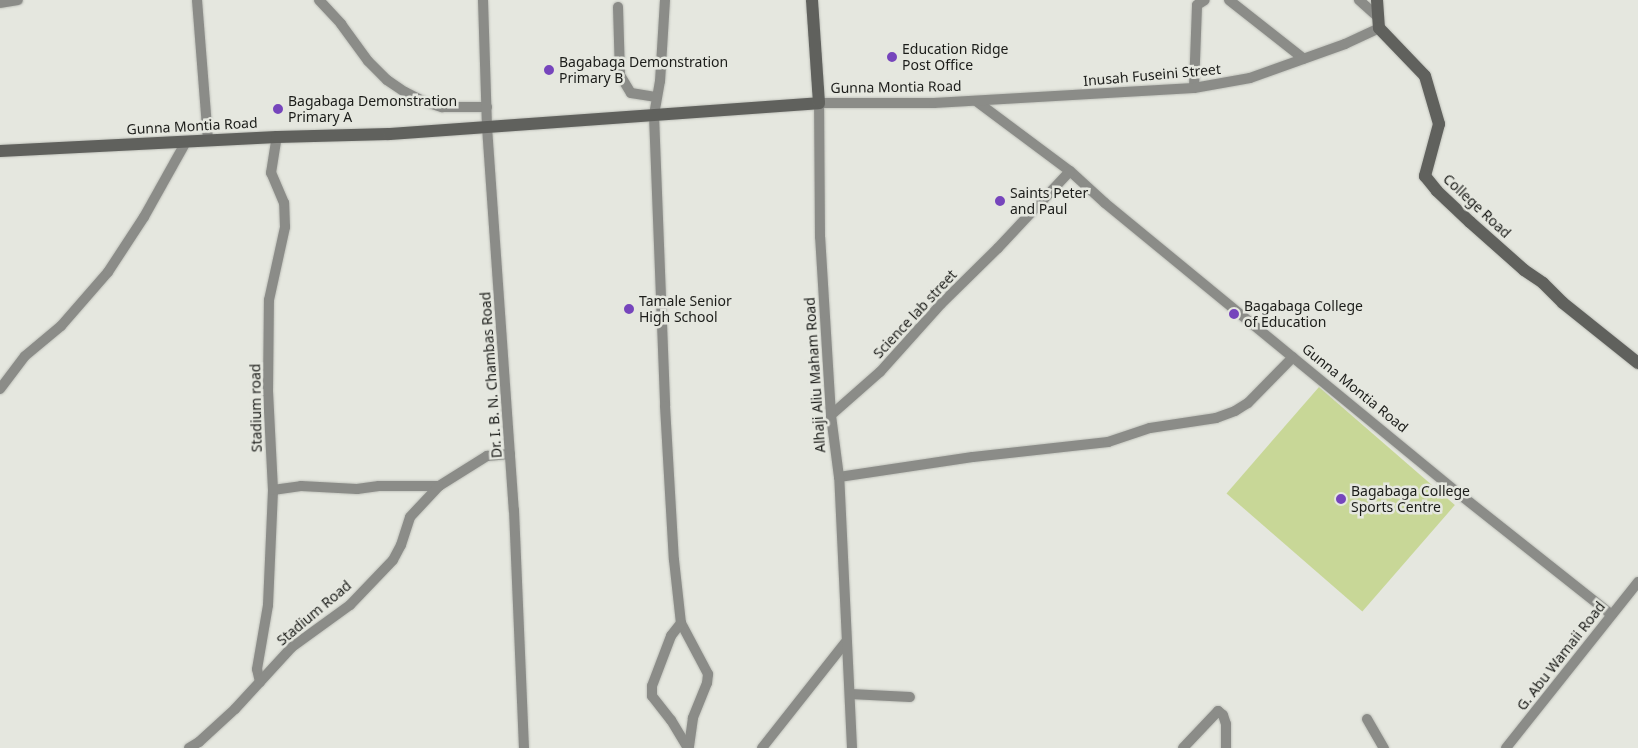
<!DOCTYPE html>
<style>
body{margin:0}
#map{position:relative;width:1638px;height:748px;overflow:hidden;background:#e5e7df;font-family:"Noto Sans",sans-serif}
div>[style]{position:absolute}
.green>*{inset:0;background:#c8d797;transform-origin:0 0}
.roads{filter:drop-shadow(0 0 1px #c1c3bc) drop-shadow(0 0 1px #c1c3bc)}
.street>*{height:10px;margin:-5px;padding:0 5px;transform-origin:5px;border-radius:5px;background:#8b8c88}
.secondary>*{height:12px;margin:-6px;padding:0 6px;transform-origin:6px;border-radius:6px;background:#60615d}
.dots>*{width:14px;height:14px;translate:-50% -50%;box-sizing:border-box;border:2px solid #e5e7df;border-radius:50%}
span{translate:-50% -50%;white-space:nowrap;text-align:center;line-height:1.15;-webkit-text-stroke:5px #e5e7df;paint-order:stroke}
.poi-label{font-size:14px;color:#1c1d1a}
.left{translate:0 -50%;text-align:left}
.street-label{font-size:14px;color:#1c1d1a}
</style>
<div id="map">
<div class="green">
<div style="left:1319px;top:387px;width:180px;height:141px;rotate:41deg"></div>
</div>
<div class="roads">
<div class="street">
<div style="left:197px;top:0;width:141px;rotate:85.5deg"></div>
<div style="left:319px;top:0;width:33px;rotate:47deg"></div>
<div style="left:341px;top:24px;width:46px;rotate:53.9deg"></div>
<div style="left:368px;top:61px;width:27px;rotate:45deg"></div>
<div style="left:387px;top:80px;width:22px;rotate:34deg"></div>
<div style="left:405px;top:92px;width:20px;rotate:27deg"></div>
<div style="left:423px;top:101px;width:20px;rotate:18deg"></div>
<div style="left:442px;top:107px;width:45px"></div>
<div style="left:483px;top:0;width:127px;rotate:88.2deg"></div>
<div style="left:487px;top:127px;width:384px;rotate:86deg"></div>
<div style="left:514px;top:510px;width:238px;rotate:87.6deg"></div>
<div style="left:665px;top:0;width:81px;rotate:93.5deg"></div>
<div style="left:660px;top:81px;width:35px;rotate:100deg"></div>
<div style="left:654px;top:115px;width:291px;rotate:87.8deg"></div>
<div style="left:665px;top:406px;width:154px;rotate:86.7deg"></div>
<div style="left:674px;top:560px;width:63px;rotate:83.7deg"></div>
<div style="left:681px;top:623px;width:58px;rotate:62.1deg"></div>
<div style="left:708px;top:674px;width:9px;rotate:96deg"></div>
<div style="left:707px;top:683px;width:38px;rotate:112deg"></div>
<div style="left:693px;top:718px;width:30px;rotate:98deg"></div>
<div style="left:1229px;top:0;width:95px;rotate:38.2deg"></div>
<div style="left:1359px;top:0;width:27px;rotate:42deg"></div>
<div style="left:0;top:3px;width:18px;rotate:-9deg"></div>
<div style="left:618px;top:7px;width:68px;rotate:88.3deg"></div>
<div style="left:620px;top:75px;width:21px;rotate:59deg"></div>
<div style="left:631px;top:93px;width:26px;rotate:9deg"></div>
<div style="left:1194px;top:88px;width:83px;rotate:-87.9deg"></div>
<div style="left:1197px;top:5px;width:9px;rotate:-32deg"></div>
<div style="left:976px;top:101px;width:117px;rotate:36.7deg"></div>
<div style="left:1070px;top:171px;width:47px;rotate:42.4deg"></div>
<div style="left:1105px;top:203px;width:457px;rotate:39.4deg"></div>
<div style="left:1458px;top:493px;width:196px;rotate:38.4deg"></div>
<div style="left:0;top:389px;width:41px;rotate:-52.9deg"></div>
<div style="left:25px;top:356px;width:47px;rotate:-39.8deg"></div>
<div style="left:61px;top:326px;width:72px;rotate:-49deg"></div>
<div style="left:108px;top:272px;width:66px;rotate:-56.8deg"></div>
<div style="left:144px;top:217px;width:86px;rotate:-60.8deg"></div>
<div style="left:831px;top:415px;width:65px;rotate:-41.3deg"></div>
<div style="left:880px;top:372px;width:91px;rotate:-48.1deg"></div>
<div style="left:941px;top:304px;width:80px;rotate:-44.5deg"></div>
<div style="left:998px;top:248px;width:105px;rotate:-46.9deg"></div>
<div style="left:839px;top:477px;width:135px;rotate:-8.5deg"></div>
<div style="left:973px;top:457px;width:136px;rotate:-6.3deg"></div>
<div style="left:1108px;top:442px;width:44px;rotate:-18.4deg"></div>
<div style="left:1150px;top:428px;width:67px;rotate:-8.6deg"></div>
<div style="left:1216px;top:418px;width:20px;rotate:-20deg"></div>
<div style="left:1235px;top:411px;width:15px;rotate:-32deg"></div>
<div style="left:1248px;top:403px;width:64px;rotate:-45.6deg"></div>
<div style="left:273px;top:490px;width:28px;rotate:-8deg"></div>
<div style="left:301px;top:486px;width:56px;rotate:3.1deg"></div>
<div style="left:357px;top:489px;width:22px;rotate:-8deg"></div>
<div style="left:379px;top:486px;width:60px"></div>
<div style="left:439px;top:486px;width:57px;rotate:-32deg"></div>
<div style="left:487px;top:456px;width:23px;rotate:-5deg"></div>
<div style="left:681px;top:623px;width:16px;rotate:128deg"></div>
<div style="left:671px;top:636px;width:53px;rotate:110.8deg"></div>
<div style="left:652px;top:686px;width:10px;rotate:90deg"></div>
<div style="left:652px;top:696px;width:31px;rotate:52deg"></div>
<div style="left:671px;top:720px;width:33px;rotate:59deg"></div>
<div style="left:260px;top:682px;width:13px;rotate:-103deg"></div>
<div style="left:257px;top:669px;width:65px;rotate:-80.2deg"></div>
<div style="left:268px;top:605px;width:115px;rotate:-87.5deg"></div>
<div style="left:273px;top:490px;width:99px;rotate:-92.9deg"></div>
<div style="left:268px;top:391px;width:91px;rotate:-89.4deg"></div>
<div style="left:269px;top:300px;width:75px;rotate:-77.6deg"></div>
<div style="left:285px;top:227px;width:24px;rotate:-92deg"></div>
<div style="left:284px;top:203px;width:33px;rotate:-113deg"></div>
<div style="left:271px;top:173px;width:36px;rotate:-81deg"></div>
<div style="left:850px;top:694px;width:60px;rotate:2.9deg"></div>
<div style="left:1367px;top:719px;width:34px;rotate:60deg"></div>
<div style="left:189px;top:748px;width:12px;rotate:-31deg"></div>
<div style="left:199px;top:742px;width:49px;rotate:-42.5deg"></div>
<div style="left:235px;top:709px;width:84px;rotate:-47.4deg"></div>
<div style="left:292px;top:647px;width:72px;rotate:-35.9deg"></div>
<div style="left:350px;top:605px;width:62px;rotate:-46.3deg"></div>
<div style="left:393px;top:560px;width:17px;rotate:-62deg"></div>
<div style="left:401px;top:545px;width:29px;rotate:-72deg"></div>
<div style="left:410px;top:517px;width:42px;rotate:-46.9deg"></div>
<div style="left:762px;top:748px;width:134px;rotate:-51.7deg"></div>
<div style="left:852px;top:748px;width:271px;rotate:-92.7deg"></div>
<div style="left:839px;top:477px;width:63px;rotate:-97.4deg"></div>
<div style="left:831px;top:415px;width:178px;rotate:-93.5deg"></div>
<div style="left:820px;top:237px;width:134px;rotate:-90.4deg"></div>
<div style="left:819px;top:103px;width:115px"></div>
<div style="left:934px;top:103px;width:260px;rotate:-3.3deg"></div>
<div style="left:1194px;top:88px;width:57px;rotate:-10.1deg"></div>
<div style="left:1250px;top:78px;width:101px;rotate:-19.7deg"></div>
<div style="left:1345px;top:44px;width:38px;rotate:-25deg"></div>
<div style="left:1183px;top:748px;width:51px;rotate:-46.6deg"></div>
<div style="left:1218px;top:711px;width:6px;rotate:39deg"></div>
<div style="left:1223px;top:715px;width:9px;rotate:72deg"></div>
<div style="left:1226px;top:724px;width:24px;rotate:90deg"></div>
<div style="left:1506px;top:748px;width:212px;rotate:-51.5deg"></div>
</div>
<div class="secondary">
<div style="left:1377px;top:0;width:28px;rotate:86deg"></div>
<div style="left:1379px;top:28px;width:66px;rotate:46.2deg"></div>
<div style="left:1425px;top:76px;width:50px;rotate:73.7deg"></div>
<div style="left:1439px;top:124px;width:54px;rotate:105.1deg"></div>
<div style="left:1425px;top:176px;width:19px;rotate:51deg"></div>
<div style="left:1437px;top:191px;width:45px;rotate:43.2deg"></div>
<div style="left:1470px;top:222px;width:72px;rotate:41.6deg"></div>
<div style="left:1524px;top:270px;width:23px;rotate:34deg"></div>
<div style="left:1543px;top:283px;width:28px;rotate:45deg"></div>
<div style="left:1563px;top:303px;width:96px;rotate:38.7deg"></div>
<div style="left:0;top:151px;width:277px;rotate:-2.9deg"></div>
<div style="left:277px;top:137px;width:112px;rotate:-1.5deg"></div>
<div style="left:389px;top:134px;width:431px;rotate:-4.1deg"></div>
<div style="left:819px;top:103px;width:103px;rotate:-93.9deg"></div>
</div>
</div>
<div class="dots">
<div style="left:892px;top:57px;background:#7645bc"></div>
<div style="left:549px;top:70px;background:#7645bc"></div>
<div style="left:278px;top:109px;background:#7645bc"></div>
<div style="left:1000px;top:201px;background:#7645bc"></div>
<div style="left:629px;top:309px;background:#7645bc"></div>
<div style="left:1234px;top:314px;background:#7645bc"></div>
<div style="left:1341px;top:499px;background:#7645bc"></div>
</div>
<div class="poi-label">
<span class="left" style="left:902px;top:57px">Education Ridge<br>Post Office</span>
<span class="left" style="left:559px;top:70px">Bagabaga Demonstration<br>Primary B</span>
<span class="left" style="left:288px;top:109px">Bagabaga Demonstration<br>Primary A</span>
<span class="left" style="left:1010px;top:201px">Saints Peter<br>and Paul</span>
<span class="left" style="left:639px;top:309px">Tamale Senior<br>High School</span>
<span class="left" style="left:1244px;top:314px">Bagabaga College<br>of Education</span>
<span class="left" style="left:1351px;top:499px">Bagabaga College<br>Sports Centre</span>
</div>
<div class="street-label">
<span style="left:1152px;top:75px;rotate:-5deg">Inusah Fuseini Street</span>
<span style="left:896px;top:87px;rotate:-1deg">Gunna Montia Road</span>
<span style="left:192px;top:126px;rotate:-3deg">Gunna Montia Road</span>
<span style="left:1477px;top:206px;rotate:43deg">College Road</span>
<span style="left:915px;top:314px;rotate:-47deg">Science lab street</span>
<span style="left:491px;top:375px;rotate:-94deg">Dr. I. B. N. Chambas Road</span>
<span style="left:815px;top:375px;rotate:-94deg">Alhaji Aliu Maham Road</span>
<span style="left:1355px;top:388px;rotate:39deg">Gunna Montia Road</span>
<span style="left:256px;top:408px;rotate:-91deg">Stadium road</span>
<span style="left:314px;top:613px;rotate:-40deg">Stadium Road</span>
<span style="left:1561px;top:656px;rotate:-52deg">G. Abu Wamaii Road</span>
</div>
</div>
